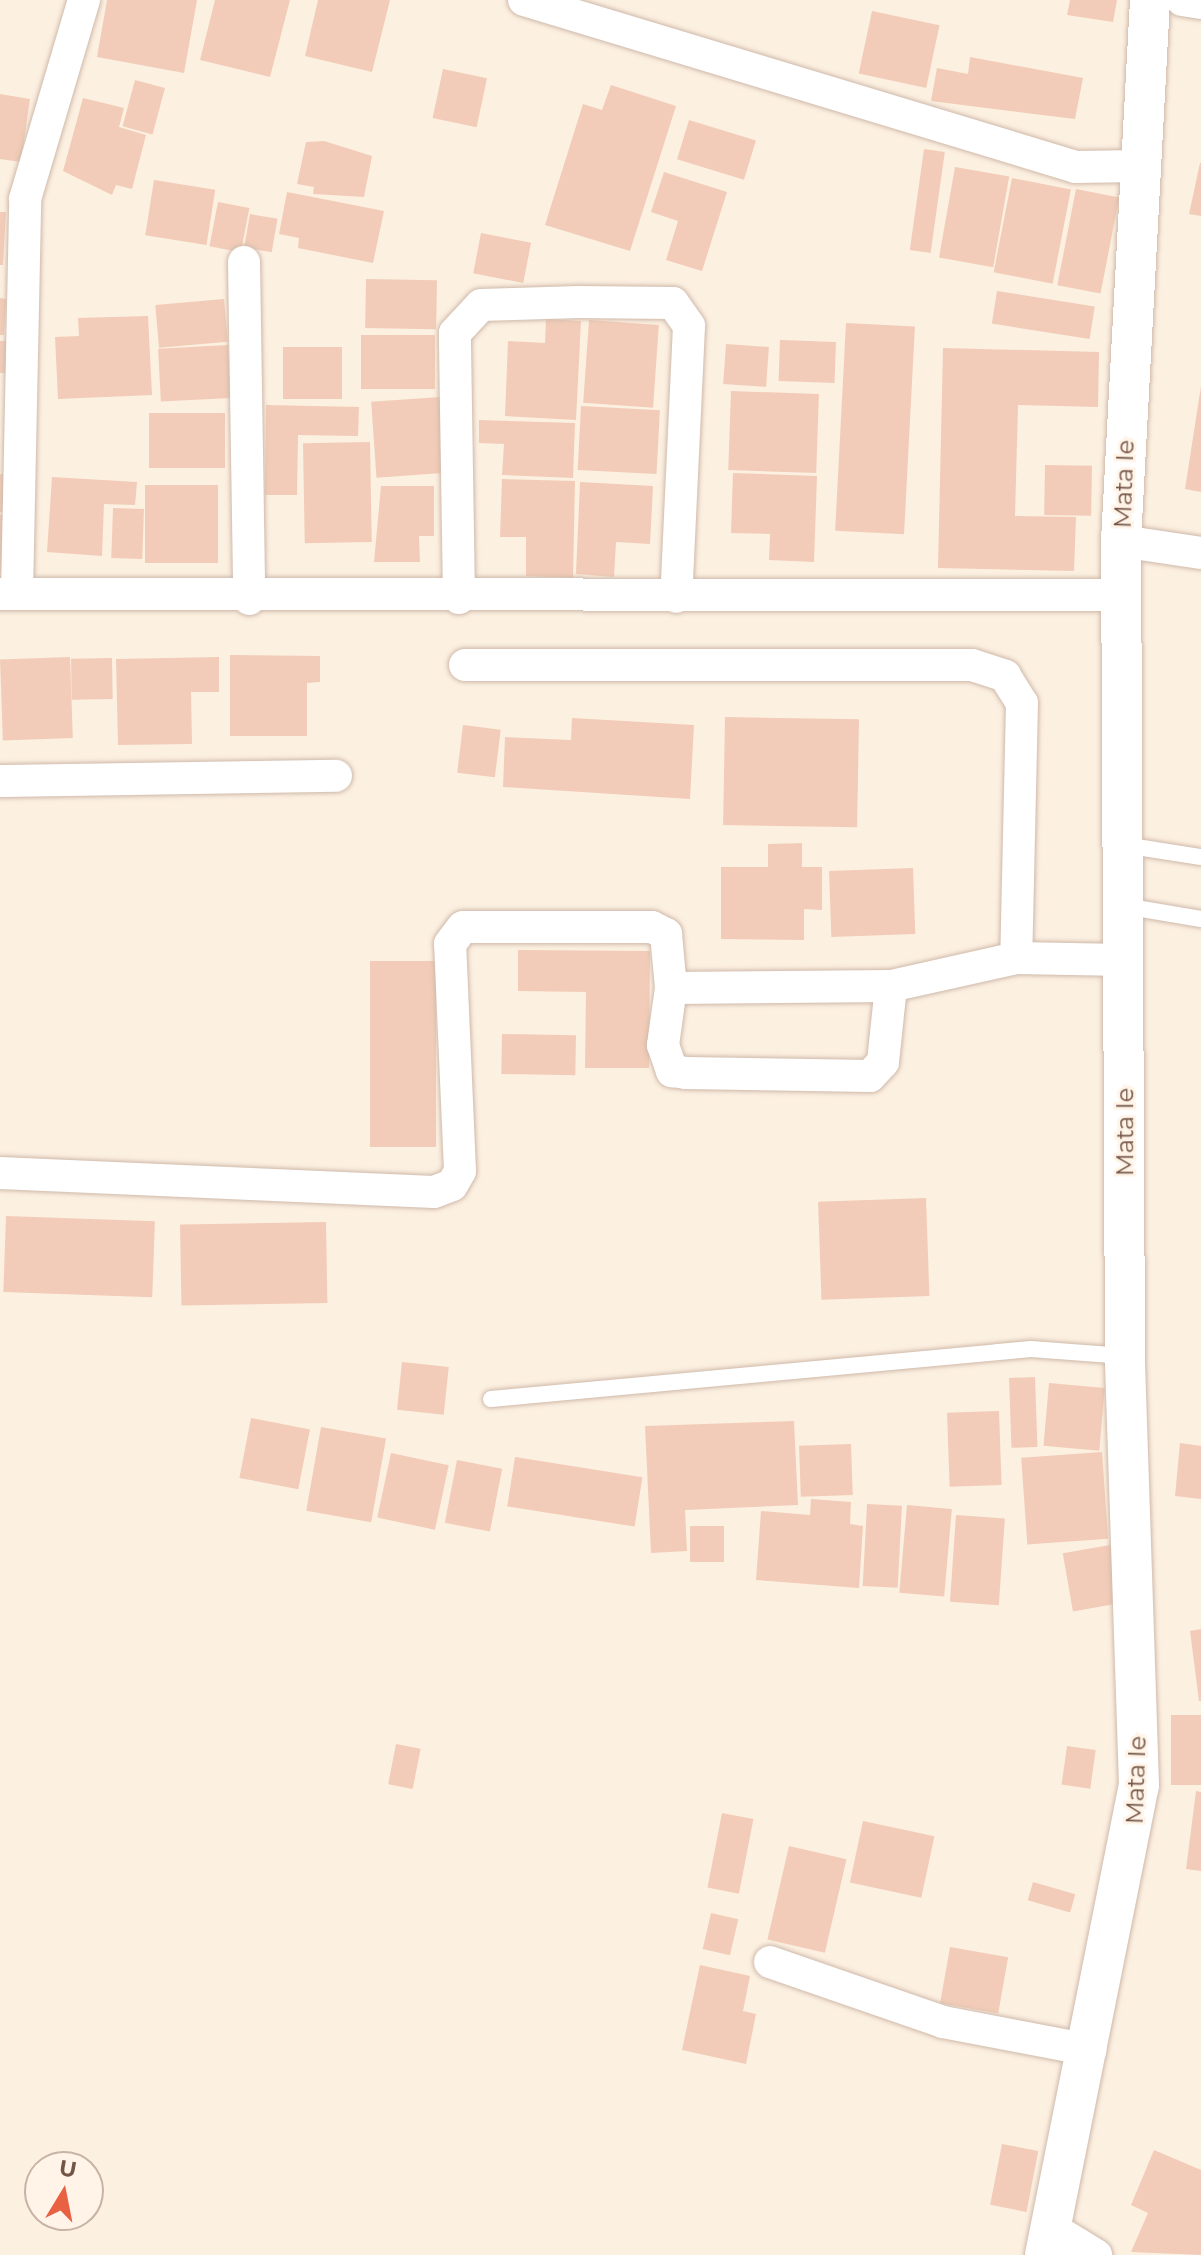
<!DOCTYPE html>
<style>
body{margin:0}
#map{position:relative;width:1201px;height:2255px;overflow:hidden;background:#fcf0e1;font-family:Montserrat,sans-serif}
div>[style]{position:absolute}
.building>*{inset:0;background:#f2ccb8;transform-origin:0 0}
.roads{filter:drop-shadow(0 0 2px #cfb9aa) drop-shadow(0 0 2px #cfb9aa)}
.service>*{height:16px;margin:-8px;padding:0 8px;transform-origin:8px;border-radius:8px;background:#fff}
.minor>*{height:32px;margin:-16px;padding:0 16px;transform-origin:16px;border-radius:16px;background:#fff}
.tertiary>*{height:40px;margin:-20px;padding:0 20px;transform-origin:20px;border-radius:20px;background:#fff}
span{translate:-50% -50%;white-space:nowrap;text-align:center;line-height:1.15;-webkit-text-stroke:6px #fff4e7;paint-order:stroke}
.street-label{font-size:24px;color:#735547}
.north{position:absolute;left:24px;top:2151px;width:80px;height:80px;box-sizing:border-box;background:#fff4e7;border:2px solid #c7b4a7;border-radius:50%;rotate:10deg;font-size:22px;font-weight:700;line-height:32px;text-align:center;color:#735547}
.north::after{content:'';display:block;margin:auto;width:28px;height:36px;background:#e96143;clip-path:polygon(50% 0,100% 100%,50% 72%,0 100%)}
</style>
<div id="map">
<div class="building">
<div style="clip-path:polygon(107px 0,197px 0,184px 73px,97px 57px)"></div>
<div style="clip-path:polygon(215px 0,290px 0,270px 77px,200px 60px)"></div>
<div style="clip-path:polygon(318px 0,390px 0,372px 72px,305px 56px)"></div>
<div style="clip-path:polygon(1070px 0,1117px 0,1113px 22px,1067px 15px)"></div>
<div style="left:872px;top:11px;width:69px;height:64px;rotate:12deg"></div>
<div style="clip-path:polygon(970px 57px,1083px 78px,1075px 119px,931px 101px,937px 68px,968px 74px)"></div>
<div style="left:443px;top:69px;width:45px;height:50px;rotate:12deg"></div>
<div style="left:135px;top:80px;width:31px;height:48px;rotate:15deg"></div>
<div style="clip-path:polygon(611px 85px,676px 106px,630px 251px,545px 225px,583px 104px,602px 110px)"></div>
<div style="clip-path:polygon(0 94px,30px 99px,21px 162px,0 159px)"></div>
<div style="clip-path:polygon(83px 98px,124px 108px,119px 127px,146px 135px,132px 189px,116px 185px,112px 195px,63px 171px)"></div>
<div style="left:689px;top:120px;width:70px;height:41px;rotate:17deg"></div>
<div style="clip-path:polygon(324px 141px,372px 156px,364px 197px,313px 194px,314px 187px,297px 184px,306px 142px)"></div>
<div style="left:924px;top:149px;width:21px;height:102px;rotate:8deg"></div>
<div style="clip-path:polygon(1200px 163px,1201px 163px,1201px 216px,1189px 214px)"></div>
<div style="left:955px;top:167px;width:55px;height:92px;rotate:10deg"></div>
<div style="clip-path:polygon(664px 172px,727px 192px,702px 271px,666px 260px,678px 221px,651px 212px)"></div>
<div style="left:1012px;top:178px;width:60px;height:96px;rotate:11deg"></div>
<div style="left:154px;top:180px;width:62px;height:56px;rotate:9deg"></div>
<div style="left:1076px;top:189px;width:44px;height:98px;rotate:11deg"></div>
<div style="clip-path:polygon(287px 192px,384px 211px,373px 263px,298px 248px,299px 238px,279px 234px)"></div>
<div style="left:218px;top:202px;width:32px;height:45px;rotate:11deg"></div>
<div style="clip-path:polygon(0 212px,6px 212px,3px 265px,0 265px)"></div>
<div style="left:250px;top:214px;width:28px;height:34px;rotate:10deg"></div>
<div style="left:481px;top:233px;width:51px;height:41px;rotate:11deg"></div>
<div style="left:366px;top:279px;width:71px;height:49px;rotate:1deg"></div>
<div style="left:997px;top:291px;width:99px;height:33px;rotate:9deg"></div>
<div style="clip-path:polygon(0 298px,6px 299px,4px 335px,0 335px)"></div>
<div style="left:224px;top:299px;width:43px;height:69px;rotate:85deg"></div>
<div style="clip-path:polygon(148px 316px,152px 395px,58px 399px,55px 337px,79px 336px,78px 318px)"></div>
<div style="clip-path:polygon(546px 319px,581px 321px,576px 420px,505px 416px,508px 341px,545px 343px)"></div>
<div style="left:589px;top:320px;width:70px;height:83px;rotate:4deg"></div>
<div style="left:846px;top:323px;width:69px;height:208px;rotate:3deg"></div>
<div style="left:361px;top:335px;width:74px;height:54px"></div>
<div style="left:780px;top:340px;width:56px;height:41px;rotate:2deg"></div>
<div style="left:0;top:341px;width:6px;height:32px"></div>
<div style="left:726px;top:344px;width:43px;height:40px;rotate:4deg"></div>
<div style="left:228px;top:345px;width:53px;height:70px;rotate:87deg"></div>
<div style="left:342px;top:347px;width:52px;height:59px;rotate:90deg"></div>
<div style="clip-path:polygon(943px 348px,1099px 352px,1098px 407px,1018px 405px,1015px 516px,1076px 517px,1074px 571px,938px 568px)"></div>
<div style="clip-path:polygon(1201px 386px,1201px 492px,1185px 489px)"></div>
<div style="left:731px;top:391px;width:88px;height:79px;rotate:2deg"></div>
<div style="left:440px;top:397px;width:76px;height:69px;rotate:86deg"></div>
<div style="clip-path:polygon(266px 405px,359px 407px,358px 436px,298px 435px,297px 495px,265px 495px)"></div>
<div style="left:581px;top:406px;width:79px;height:64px;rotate:3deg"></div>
<div style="left:225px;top:413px;width:55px;height:76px;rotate:90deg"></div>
<div style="clip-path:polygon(479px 420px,575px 423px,573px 478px,502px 475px,504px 444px,479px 443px)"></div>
<div style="left:370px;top:442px;width:100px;height:67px;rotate:89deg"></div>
<div style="left:1045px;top:465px;width:47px;height:50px;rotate:1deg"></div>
<div style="clip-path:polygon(733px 473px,817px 476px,814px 562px,769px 560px,770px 534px,731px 533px)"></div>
<div style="clip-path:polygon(0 474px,7px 474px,5px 512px,0 512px)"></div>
<div style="clip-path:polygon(52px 477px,137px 482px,135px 505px,104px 504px,102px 556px,47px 552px)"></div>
<div style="clip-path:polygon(502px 479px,575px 481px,573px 578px,526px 576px,526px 537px,500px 537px)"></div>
<div style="clip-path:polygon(580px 482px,653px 486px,650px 544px,616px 542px,614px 577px,576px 574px)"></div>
<div style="left:218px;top:485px;width:78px;height:73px;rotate:90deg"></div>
<div style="clip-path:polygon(381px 486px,434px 486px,434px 536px,419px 536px,420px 562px,374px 562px)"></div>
<div style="left:113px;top:508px;width:31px;height:50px;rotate:2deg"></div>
<div style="clip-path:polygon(0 515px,5px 515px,4px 573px,0 572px)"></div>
<div style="clip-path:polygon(230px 655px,320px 656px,320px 682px,307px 683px,307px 736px,230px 736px)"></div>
<div style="left:70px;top:657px;width:81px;height:70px;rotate:88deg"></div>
<div style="clip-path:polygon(219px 657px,219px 692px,191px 692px,192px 744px,118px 745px,116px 659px)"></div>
<div style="left:112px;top:658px;width:41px;height:41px;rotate:89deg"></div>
<div style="left:725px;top:717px;width:134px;height:108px;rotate:1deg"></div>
<div style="clip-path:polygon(572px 718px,694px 725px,690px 799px,503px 787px,505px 737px,571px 740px)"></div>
<div style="left:463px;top:725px;width:38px;height:48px;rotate:7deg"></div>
<div style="clip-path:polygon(802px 843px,802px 867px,822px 867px,822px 910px,804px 909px,804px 940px,721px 939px,721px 867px,768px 867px,768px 844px)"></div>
<div style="left:913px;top:868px;width:66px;height:84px;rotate:88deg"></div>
<div style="clip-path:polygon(518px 950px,650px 951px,649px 1068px,585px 1068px,586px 992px,518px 991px)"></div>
<div style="left:436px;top:961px;width:186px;height:66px;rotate:90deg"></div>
<div style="left:502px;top:1034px;width:74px;height:40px;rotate:1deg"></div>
<div style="left:926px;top:1198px;width:98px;height:108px;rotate:88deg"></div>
<div style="left:6px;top:1216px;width:149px;height:76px;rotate:2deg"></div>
<div style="left:326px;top:1222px;width:81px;height:146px;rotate:89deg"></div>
<div style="left:402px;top:1362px;width:47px;height:48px;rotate:6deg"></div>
<div style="left:1035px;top:1377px;width:70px;height:26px;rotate:88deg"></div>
<div style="left:1049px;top:1383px;width:56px;height:63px;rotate:5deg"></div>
<div style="left:999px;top:1411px;width:74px;height:52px;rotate:88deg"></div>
<div style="left:251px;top:1418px;width:60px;height:61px;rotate:11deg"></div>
<div style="clip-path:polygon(794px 1421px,798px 1505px,685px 1510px,687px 1551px,651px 1553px,645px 1426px)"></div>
<div style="left:321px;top:1427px;width:66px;height:85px;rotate:10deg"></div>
<div style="clip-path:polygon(1180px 1443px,1201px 1446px,1201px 1499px,1175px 1496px)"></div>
<div style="left:851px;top:1444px;width:51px;height:52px;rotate:88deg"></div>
<div style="left:1102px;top:1452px;width:87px;height:81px;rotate:86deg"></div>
<div style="left:391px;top:1453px;width:59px;height:66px;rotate:12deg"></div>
<div style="left:515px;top:1457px;width:129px;height:50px;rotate:9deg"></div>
<div style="left:457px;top:1460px;width:46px;height:64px;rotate:11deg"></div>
<div style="clip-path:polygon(811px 1499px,851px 1502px,850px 1524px,863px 1526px,859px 1588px,756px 1580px,761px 1511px,810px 1515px)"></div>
<div style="left:867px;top:1504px;width:35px;height:82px;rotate:3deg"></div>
<div style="left:907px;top:1505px;width:45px;height:88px;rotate:5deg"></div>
<div style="left:956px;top:1515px;width:49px;height:87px;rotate:4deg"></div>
<div style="left:690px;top:1526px;width:34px;height:36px"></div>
<div style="left:1110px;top:1545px;width:59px;height:48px;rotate:80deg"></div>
<div style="clip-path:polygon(1201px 1629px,1201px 1701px,1199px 1701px,1190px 1631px)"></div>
<div style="left:1171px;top:1715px;width:30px;height:70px"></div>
<div style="left:396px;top:1744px;width:25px;height:41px;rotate:11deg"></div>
<div style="left:1067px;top:1746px;width:29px;height:39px;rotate:8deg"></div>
<div style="clip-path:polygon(1196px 1791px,1201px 1792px,1201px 1871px,1186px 1869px)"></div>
<div style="left:722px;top:1813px;width:32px;height:76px;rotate:11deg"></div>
<div style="left:863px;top:1821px;width:73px;height:63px;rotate:12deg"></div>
<div style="left:789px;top:1846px;width:59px;height:96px;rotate:13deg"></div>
<div style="left:1033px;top:1882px;width:44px;height:19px;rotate:16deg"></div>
<div style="left:711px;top:1913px;width:28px;height:37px;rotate:13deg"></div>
<div style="left:950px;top:1947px;width:59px;height:57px;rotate:10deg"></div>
<div style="clip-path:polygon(700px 1965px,750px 1976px,743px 2011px,756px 2014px,746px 2064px,682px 2050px)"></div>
<div style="left:1002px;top:2144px;width:37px;height:62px;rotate:11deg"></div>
<div style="clip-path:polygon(1154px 2150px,1201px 2170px,1201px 2255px,1131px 2252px,1148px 2213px,1131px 2205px)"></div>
</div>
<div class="roads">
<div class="service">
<div style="left:1124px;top:845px;width:78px;rotate:8.9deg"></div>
<div style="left:1124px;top:906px;width:78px;rotate:9.6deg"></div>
<div style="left:491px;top:1399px;width:542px;rotate:-5.29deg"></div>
<div style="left:1031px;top:1349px;width:94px;rotate:4.3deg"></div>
</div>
<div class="minor">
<div style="left:524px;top:0;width:577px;rotate:16.83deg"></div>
<div style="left:1076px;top:167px;width:62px;rotate:-0.9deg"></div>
<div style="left:1182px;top:0;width:19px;rotate:9deg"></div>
<div style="left:244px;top:262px;width:337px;rotate:89.1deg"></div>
<div style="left:1121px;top:541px;width:81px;rotate:8.5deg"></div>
<div style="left:17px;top:593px;width:394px;rotate:-88.8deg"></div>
<div style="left:25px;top:199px;width:208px;rotate:-73.5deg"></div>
<div style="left:0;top:594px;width:1121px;rotate:0.05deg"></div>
<div style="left:459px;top:598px;width:265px;rotate:-90.9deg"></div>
<div style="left:455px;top:333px;width:38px;rotate:-47deg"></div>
<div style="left:481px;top:305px;width:98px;rotate:-1.8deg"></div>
<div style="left:579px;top:302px;width:94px;rotate:0.6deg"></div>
<div style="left:673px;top:303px;width:28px;rotate:55deg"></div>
<div style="left:689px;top:326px;width:271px;rotate:92.7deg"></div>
<div style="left:465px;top:665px;width:507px"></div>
<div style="left:972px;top:665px;width:35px;rotate:18deg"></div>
<div style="left:1005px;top:676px;width:32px;rotate:58deg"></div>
<div style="left:1022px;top:703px;width:255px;rotate:91.3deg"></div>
<div style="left:0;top:781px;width:336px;rotate:-0.9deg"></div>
<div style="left:671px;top:988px;width:220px;rotate:-0.5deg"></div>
<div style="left:891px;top:986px;width:128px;rotate:-12.6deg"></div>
<div style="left:1016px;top:958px;width:109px;rotate:1.1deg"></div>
<div style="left:0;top:1173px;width:434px;rotate:2.5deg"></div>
<div style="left:434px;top:1192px;width:19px;rotate:-21deg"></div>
<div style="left:452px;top:1185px;width:16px;rotate:-60deg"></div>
<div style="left:460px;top:1171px;width:227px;rotate:-92.5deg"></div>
<div style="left:450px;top:944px;width:21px;rotate:-53deg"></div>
<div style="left:463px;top:927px;width:189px"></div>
<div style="left:652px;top:927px;width:16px;rotate:27deg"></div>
<div style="left:666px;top:934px;width:54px;rotate:84.7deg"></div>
<div style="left:671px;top:988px;width:58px;rotate:98deg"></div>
<div style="left:663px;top:1045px;width:28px;rotate:71deg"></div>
<div style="left:672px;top:1071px;width:14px;rotate:8deg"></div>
<div style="left:686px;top:1073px;width:184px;rotate:0.9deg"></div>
<div style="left:870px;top:1076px;width:19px;rotate:-47deg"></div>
<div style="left:883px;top:1062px;width:76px;rotate:-84deg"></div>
<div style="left:770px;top:1962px;width:183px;rotate:19.1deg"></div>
<div style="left:943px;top:2022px;width:150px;rotate:10.8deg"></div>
<div style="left:1050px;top:2227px;width:54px;rotate:31.3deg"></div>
</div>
<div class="tertiary">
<div style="left:1045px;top:2255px;width:479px;rotate:-78.7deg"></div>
<div style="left:1139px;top:1785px;width:429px;rotate:-91.9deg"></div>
<div style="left:1125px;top:1356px;width:815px;rotate:-90.28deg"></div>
<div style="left:1121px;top:541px;width:542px;rotate:-86.93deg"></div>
</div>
</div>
<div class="street-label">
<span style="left:1124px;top:484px;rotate:-88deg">Mata Ie</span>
<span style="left:1125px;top:1132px;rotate:-90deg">Mata Ie</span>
<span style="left:1136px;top:1780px;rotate:-88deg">Mata Ie</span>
</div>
<div class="north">U</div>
</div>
